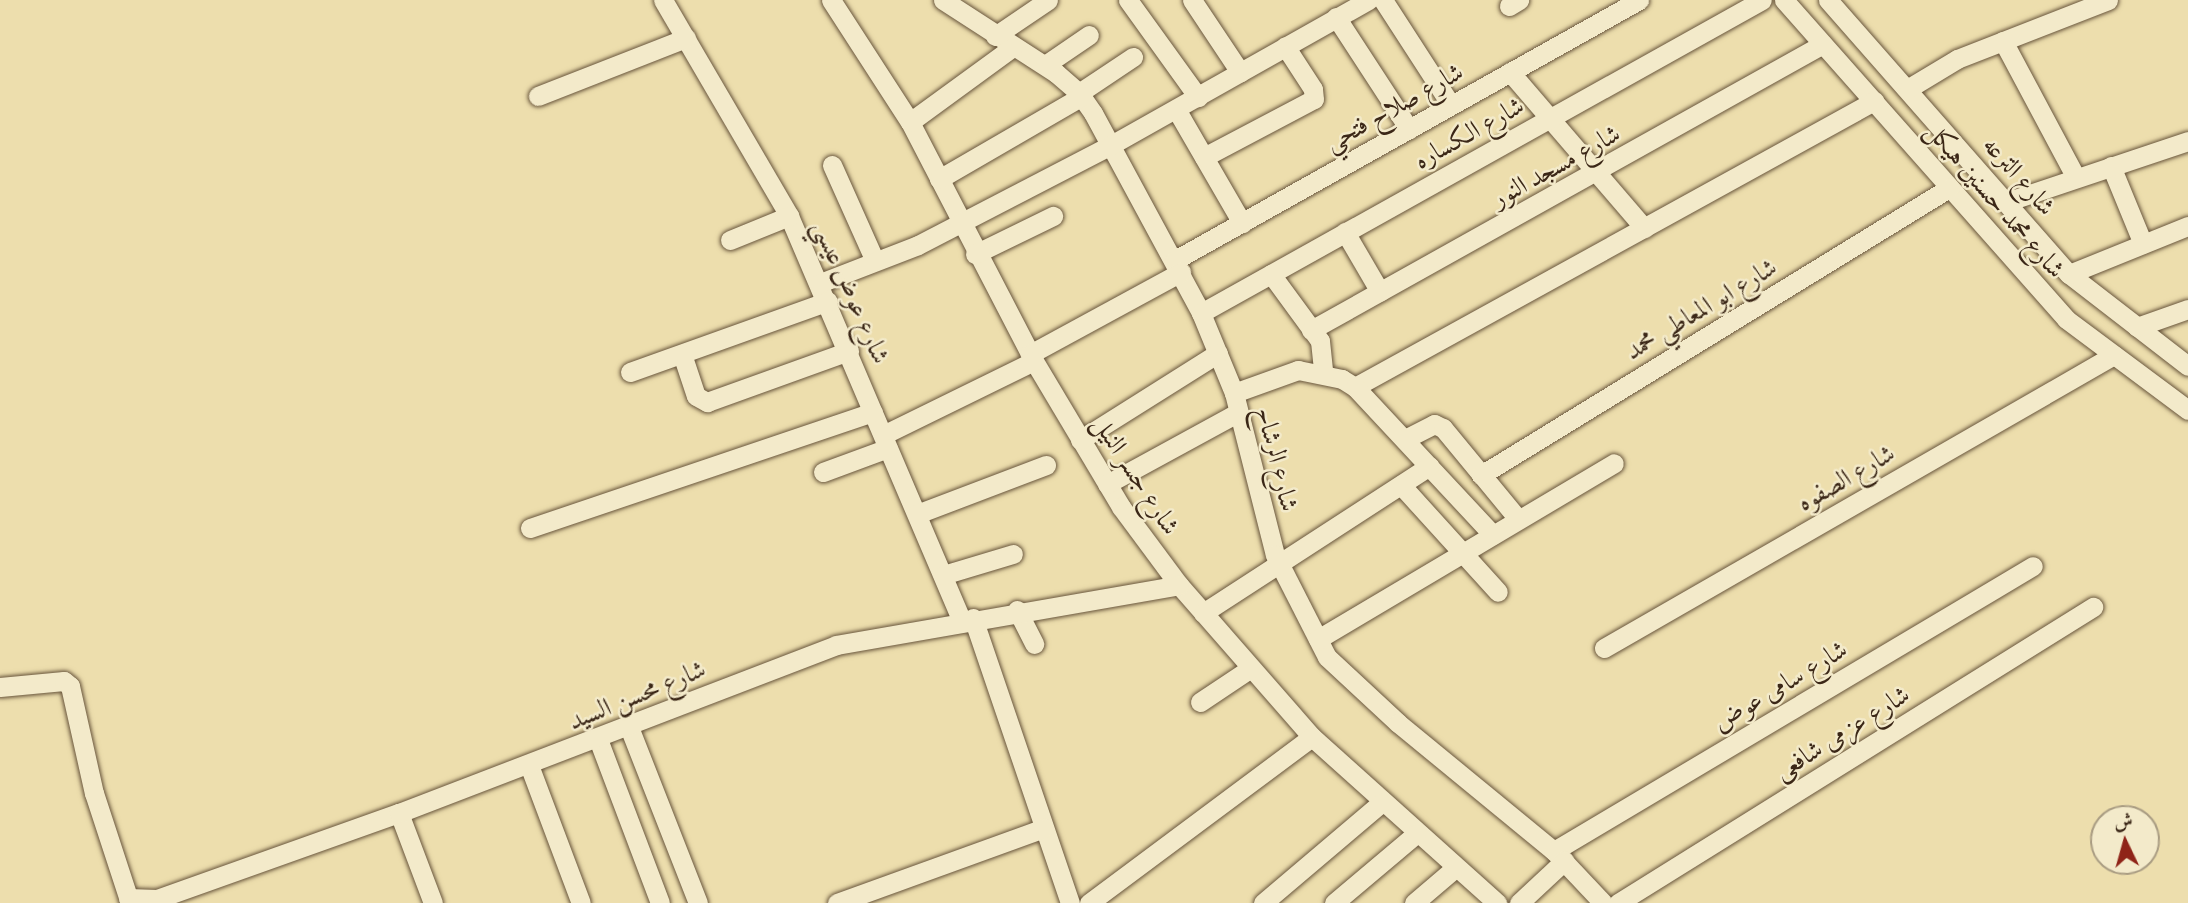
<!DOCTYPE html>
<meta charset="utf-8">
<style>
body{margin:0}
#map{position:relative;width:2188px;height:903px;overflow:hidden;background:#eddead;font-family:"EB Garamond",Amiri,serif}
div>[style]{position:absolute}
.roads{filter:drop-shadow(0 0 2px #68553c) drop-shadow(0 0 2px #68553c)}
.minor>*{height:19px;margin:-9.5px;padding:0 9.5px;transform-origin:9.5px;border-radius:9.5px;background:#f3eaca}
span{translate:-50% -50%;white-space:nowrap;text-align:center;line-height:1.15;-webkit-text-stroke:5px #f3eaca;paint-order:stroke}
.street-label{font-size:26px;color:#3b2717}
.north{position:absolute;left:2090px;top:805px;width:70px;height:70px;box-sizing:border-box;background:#f3eaca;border:2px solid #a99c82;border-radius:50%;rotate:355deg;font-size:19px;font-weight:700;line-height:28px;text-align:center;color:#3b2717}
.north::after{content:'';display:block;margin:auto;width:24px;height:32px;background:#8f2418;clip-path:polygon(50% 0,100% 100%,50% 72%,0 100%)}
</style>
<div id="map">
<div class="roads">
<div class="minor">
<div style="left:663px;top:0;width:250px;rotate:59.7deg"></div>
<div style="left:789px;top:216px;width:439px;rotate:66.9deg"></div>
<div style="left:831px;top:0;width:145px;rotate:57.1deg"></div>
<div style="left:910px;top:122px;width:269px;rotate:62.6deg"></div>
<div style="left:1034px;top:361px;width:170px;rotate:59.2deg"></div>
<div style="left:1121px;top:507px;width:97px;rotate:53.4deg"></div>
<div style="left:1179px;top:585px;width:202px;rotate:48.8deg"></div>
<div style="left:1312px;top:737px;width:249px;rotate:41.9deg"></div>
<div style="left:943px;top:0;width:135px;rotate:32.9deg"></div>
<div style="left:1056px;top:73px;width:30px;rotate:41deg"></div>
<div style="left:1079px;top:93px;width:24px;rotate:55deg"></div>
<div style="left:1093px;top:113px;width:227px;rotate:61.6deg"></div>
<div style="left:1201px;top:313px;width:87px;rotate:67.6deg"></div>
<div style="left:1234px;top:393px;width:167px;rotate:75.8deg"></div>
<div style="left:1275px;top:555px;width:114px;rotate:63deg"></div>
<div style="left:1327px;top:657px;width:97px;rotate:42.9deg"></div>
<div style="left:1398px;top:723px;width:202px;rotate:39.4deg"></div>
<div style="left:1554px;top:851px;width:71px;rotate:46.7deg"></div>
<div style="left:1128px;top:0;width:120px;rotate:54.2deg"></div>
<div style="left:1192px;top:0;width:87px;rotate:56.3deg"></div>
<div style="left:1383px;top:0;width:125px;rotate:57.1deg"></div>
<div style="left:1784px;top:0;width:426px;rotate:48.5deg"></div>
<div style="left:2066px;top:319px;width:152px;rotate:36.7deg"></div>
<div style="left:1828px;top:0;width:365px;rotate:48.7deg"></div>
<div style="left:2069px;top:274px;width:150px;rotate:37.7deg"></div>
<div style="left:1509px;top:6px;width:12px;rotate:-31deg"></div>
<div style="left:1336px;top:17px;width:134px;rotate:56.9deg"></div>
<div style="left:995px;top:36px;width:64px;rotate:-34.2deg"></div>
<div style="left:2003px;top:41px;width:155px;rotate:61.9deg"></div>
<div style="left:1045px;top:65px;width:53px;rotate:-34.3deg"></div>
<div style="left:1510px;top:72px;width:206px;rotate:49.3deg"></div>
<div style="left:1909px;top:88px;width:56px;rotate:-31.1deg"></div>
<div style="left:1957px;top:59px;width:162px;rotate:-21.3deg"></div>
<div style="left:1079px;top:93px;width:65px;rotate:-33.7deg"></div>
<div style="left:538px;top:96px;width:159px;rotate:-21.4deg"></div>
<div style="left:1176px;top:109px;width:132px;rotate:59.9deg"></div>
<div style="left:910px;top:122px;width:127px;rotate:-36.1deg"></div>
<div style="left:1204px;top:157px;width:124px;rotate:-27.8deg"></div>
<div style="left:1314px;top:99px;width:10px;rotate:-96deg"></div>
<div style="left:1313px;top:89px;width:51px;rotate:-123.1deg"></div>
<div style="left:832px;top:165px;width:105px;rotate:65.9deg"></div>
<div style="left:2111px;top:166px;width:84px;rotate:67.7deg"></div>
<div style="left:939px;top:179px;width:165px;rotate:-30.1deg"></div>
<div style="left:2006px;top:202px;width:192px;rotate:-18.5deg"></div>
<div style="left:1345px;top:232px;width:69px;rotate:59.7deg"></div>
<div style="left:730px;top:240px;width:64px;rotate:-22.1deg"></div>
<div style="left:975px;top:254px;width:87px;rotate:-26deg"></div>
<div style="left:1175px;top:260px;width:532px;rotate:-29.26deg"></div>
<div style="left:1271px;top:274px;width:83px;rotate:53.8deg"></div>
<div style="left:1320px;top:341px;width:31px;rotate:84deg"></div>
<div style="left:2069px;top:274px;width:128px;rotate:-22deg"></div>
<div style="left:820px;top:283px;width:105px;rotate:-21.2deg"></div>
<div style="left:918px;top:245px;width:217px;rotate:-27.4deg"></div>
<div style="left:1111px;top:145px;width:295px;rotate:-29.4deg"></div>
<div style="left:1201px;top:313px;width:642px;rotate:-29.16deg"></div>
<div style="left:2137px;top:327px;width:54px;rotate:-19.4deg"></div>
<div style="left:1311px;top:330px;width:586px;rotate:-29.19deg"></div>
<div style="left:682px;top:354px;width:44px;rotate:71.6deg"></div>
<div style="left:696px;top:396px;width:13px;rotate:29deg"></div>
<div style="left:707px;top:402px;width:151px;rotate:-19.8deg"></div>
<div style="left:1030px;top:354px;width:172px;rotate:-28.5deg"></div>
<div style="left:630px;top:372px;width:210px;rotate:-19.7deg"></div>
<div style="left:1355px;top:387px;width:593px;rotate:-28.86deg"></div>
<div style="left:1234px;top:393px;width:68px;rotate:-19.8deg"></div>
<div style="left:1298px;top:370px;width:45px;rotate:11.6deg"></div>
<div style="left:1342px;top:379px;width:15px;rotate:32deg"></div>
<div style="left:1355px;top:387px;width:202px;rotate:47deg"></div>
<div style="left:883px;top:435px;width:168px;rotate:-26.1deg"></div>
<div style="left:1405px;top:439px;width:33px;rotate:-27deg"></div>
<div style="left:1434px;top:424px;width:10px;rotate:24deg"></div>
<div style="left:1443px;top:428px;width:118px;rotate:50.5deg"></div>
<div style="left:1080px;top:440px;width:163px;rotate:-32.2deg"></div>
<div style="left:823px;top:472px;width:69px;rotate:-20.3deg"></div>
<div style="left:1481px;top:475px;width:549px;rotate:-31.52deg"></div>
<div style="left:1107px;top:484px;width:150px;rotate:-28.6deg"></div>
<div style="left:1401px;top:485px;width:144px;rotate:47.8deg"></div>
<div style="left:917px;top:514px;width:138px;rotate:-20.8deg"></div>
<div style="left:530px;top:528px;width:362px;rotate:-18.7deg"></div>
<div style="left:943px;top:575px;width:73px;rotate:-16.7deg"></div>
<div style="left:1017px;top:610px;width:38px;rotate:63deg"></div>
<div style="left:1203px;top:613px;width:270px;rotate:-33deg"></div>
<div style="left:973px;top:618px;width:301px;rotate:71.2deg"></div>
<div style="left:1318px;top:639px;width:344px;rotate:-30.7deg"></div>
<div style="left:1604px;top:648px;width:588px;rotate:-29.88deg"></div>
<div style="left:0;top:687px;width:64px;rotate:-5.4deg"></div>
<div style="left:64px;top:681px;width:8px;rotate:40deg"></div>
<div style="left:70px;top:686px;width:110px;rotate:77.4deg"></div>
<div style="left:94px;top:793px;width:116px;rotate:71.9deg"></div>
<div style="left:1200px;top:702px;width:61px;rotate:-33.7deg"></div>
<div style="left:629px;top:727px;width:189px;rotate:68.6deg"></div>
<div style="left:598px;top:739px;width:175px;rotate:69.3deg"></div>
<div style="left:529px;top:765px;width:147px;rotate:69.4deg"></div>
<div style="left:399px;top:813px;width:96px;rotate:69.3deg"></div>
<div style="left:1554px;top:851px;width:557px;rotate:-30.75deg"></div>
<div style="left:128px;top:898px;width:29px;rotate:2deg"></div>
<div style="left:157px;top:899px;width:257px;rotate:-19.6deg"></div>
<div style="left:399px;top:813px;width:468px;rotate:-21deg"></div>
<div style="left:836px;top:645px;width:348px;rotate:-9.9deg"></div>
<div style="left:837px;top:903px;width:220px;rotate:-19.9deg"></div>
<div style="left:1089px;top:903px;width:278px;rotate:-36.7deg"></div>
<div style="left:1263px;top:903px;width:155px;rotate:-40.3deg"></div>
<div style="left:1334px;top:903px;width:107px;rotate:-40.1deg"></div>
<div style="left:1414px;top:903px;width:54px;rotate:-40.5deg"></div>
<div style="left:1519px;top:903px;width:62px;rotate:-43deg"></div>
<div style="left:1618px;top:903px;width:560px;rotate:-31.93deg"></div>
</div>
</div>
<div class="street-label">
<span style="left:1394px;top:107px;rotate:-29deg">شارع صلاح فتحي</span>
<span style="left:1469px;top:133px;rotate:-29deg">شارع الكساره</span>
<span style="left:1556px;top:166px;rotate:-29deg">شارع مسجد النور</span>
<span style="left:2019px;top:176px;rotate:49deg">شارع الترعه</span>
<span style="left:1995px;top:200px;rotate:49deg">شارع محمد حسنين هيكل</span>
<span style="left:851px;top:292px;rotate:66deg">شارع عوض عيسي</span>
<span style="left:1701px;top:309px;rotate:-31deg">شارع ابو المعاطي محمد</span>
<span style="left:1277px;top:459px;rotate:76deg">شارع الرشاح</span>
<span style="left:1136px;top:475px;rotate:57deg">شارع جسر النيل</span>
<span style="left:1846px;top:478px;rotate:-30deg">شارع الصفوه</span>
<span style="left:1780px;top:686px;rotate:-31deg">شارع سامى عوض</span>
<span style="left:637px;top:695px;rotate:-22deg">شارع محسن السيد</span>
<span style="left:1842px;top:733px;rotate:-32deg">شارع عزمى شافعى</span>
</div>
<div class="north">ش</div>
</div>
